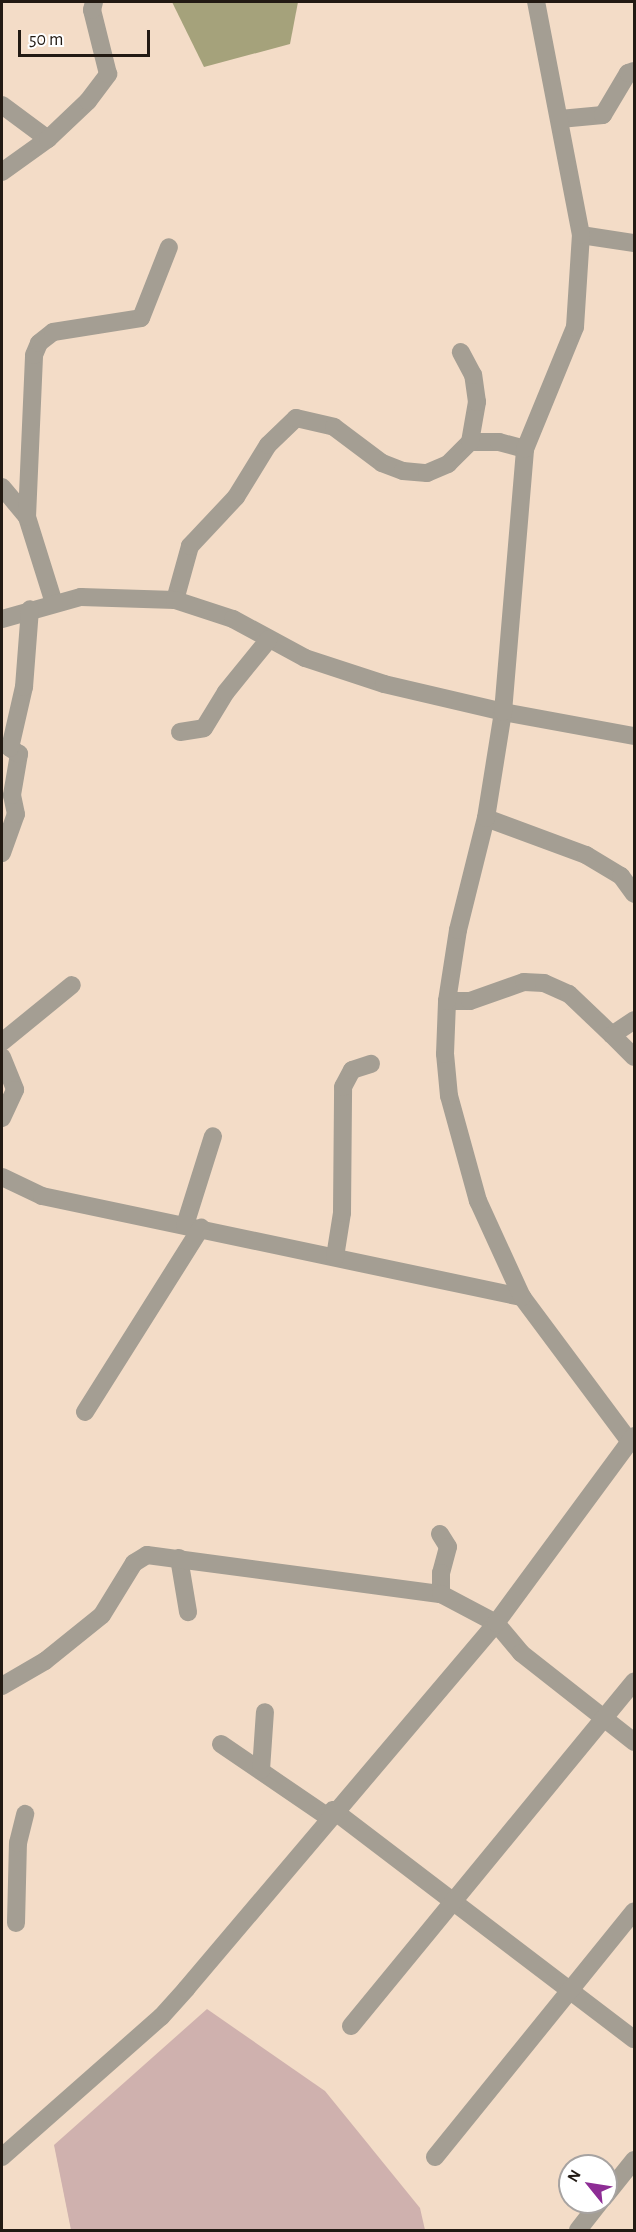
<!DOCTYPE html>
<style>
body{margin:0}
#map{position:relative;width:636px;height:2232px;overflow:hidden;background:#f3dcc7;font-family:"Alegreya Sans",sans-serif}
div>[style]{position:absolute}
.green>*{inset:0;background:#cfb1ae}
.water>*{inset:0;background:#a5a27b}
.street>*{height:18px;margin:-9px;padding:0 9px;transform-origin:9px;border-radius:9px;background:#a49e93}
span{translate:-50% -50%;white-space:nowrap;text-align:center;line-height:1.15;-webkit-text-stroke:6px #fff;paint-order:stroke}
.frame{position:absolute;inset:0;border:3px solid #221a13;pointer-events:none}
.north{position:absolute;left:558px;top:2154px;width:60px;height:60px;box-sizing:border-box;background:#fff;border:2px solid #a7a3a1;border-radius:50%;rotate:300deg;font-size:16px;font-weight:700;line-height:24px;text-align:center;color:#221a13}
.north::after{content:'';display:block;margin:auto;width:21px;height:27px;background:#8d2d95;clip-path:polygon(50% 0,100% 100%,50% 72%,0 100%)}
.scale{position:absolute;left:18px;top:30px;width:132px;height:27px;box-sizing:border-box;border:3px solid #221a13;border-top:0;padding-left:8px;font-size:18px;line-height:21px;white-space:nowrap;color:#221a13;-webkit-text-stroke:4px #fff;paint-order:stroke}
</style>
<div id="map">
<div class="green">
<div style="clip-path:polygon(207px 2009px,325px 2091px,420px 2208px,425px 2230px,71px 2230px,54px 2145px)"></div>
</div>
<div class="water">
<div style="clip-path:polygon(172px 2px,298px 2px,290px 44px,204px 67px)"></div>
</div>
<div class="street">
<div style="left:2px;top:105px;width:57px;rotate:36.5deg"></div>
<div style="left:560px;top:119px;width:43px;rotate:-5.3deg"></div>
<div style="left:603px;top:115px;width:49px;rotate:-59.2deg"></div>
<div style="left:628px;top:73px;width:6px;rotate:-18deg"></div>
<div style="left:2px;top:172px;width:57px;rotate:-35.7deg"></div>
<div style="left:48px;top:139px;width:55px;rotate:-43.5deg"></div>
<div style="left:88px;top:101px;width:34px;rotate:-53deg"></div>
<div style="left:108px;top:74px;width:66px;rotate:-104deg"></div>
<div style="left:92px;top:10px;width:8px;rotate:-76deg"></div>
<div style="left:581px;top:235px;width:54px;rotate:8.6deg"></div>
<div style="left:470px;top:442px;width:29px"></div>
<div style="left:499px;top:442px;width:27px;rotate:15deg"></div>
<div style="left:2px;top:487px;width:39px;rotate:50deg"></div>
<div style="left:27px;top:517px;width:90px;rotate:72.6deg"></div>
<div style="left:27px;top:517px;width:162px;rotate:-87.5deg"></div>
<div style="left:34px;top:355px;width:13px;rotate:-67deg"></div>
<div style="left:39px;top:343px;width:18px;rotate:-38deg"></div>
<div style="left:53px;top:332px;width:89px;rotate:-9deg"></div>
<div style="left:141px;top:318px;width:76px;rotate:-68.5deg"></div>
<div style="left:175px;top:600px;width:56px;rotate:-74.5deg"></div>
<div style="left:190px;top:546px;width:67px;rotate:-46.8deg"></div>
<div style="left:236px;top:497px;width:61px;rotate:-58.4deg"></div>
<div style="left:268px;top:445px;width:39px;rotate:-44deg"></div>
<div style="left:296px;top:418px;width:39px;rotate:13deg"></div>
<div style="left:334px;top:427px;width:60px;rotate:36.9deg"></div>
<div style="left:382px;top:463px;width:22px;rotate:21deg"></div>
<div style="left:403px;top:471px;width:24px;rotate:5deg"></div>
<div style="left:427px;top:473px;width:23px;rotate:-23deg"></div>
<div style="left:448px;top:464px;width:31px;rotate:-45deg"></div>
<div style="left:470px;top:442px;width:41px;rotate:-80.1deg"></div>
<div style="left:477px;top:402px;width:27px;rotate:-98deg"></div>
<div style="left:473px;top:375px;width:26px;rotate:-118deg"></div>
<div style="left:2px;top:619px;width:82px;rotate:-15.6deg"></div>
<div style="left:81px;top:597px;width:94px;rotate:1.8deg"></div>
<div style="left:175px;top:600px;width:61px;rotate:18.1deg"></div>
<div style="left:233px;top:619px;width:82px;rotate:28.4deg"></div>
<div style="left:305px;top:658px;width:83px;rotate:18.2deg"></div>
<div style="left:384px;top:684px;width:122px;rotate:13.2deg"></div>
<div style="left:503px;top:712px;width:133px;rotate:10.4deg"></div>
<div style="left:180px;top:732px;width:24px;rotate:-9deg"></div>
<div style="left:204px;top:728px;width:42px;rotate:-58.6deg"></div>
<div style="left:226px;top:692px;width:68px;rotate:-50.9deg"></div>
<div style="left:486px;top:818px;width:107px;rotate:20.3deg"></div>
<div style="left:586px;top:855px;width:41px;rotate:31deg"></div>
<div style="left:621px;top:876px;width:22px;rotate:54deg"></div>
<div style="left:2px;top:853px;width:41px;rotate:-70.3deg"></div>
<div style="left:16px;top:814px;width:19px;rotate:-102deg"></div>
<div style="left:12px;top:795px;width:42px;rotate:-80.3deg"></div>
<div style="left:19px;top:754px;width:11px;rotate:-146deg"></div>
<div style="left:10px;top:748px;width:63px;rotate:-77.1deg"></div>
<div style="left:24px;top:687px;width:78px;rotate:-85.6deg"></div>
<div style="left:447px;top:1001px;width:23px"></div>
<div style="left:470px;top:1001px;width:57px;rotate:-19.4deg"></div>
<div style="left:524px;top:982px;width:20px;rotate:3deg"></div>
<div style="left:544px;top:983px;width:27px;rotate:24deg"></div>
<div style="left:569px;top:994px;width:59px;rotate:43.6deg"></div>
<div style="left:612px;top:1035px;width:27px;rotate:-34deg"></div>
<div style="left:612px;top:1035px;width:31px;rotate:45deg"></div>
<div style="left:2px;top:1042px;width:90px;rotate:-39.2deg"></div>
<div style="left:2px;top:1057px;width:35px;rotate:68deg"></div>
<div style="left:15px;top:1090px;width:31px;rotate:115deg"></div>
<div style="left:2px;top:1177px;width:44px;rotate:25.4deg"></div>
<div style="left:42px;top:1196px;width:491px;rotate:11.9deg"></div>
<div style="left:522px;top:1297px;width:181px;rotate:53.3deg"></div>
<div style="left:185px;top:1225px;width:93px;rotate:-72.5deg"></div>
<div style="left:335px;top:1257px;width:45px;rotate:-81deg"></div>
<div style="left:342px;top:1213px;width:126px;rotate:-89.5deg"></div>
<div style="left:343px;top:1087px;width:19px;rotate:-62deg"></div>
<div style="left:352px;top:1070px;width:20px;rotate:-18deg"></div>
<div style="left:522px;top:1297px;width:106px;rotate:-114.6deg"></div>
<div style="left:478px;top:1201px;width:109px;rotate:-105.4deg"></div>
<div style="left:449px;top:1096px;width:42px;rotate:-95.4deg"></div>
<div style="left:445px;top:1054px;width:53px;rotate:-87.8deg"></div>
<div style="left:447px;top:1001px;width:72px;rotate:-81.2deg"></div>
<div style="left:458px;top:930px;width:115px;rotate:-76deg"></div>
<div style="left:486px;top:818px;width:107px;rotate:-80.9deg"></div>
<div style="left:503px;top:712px;width:264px;rotate:-85.2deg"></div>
<div style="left:525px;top:449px;width:132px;rotate:-67.7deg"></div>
<div style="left:575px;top:327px;width:92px;rotate:-86.3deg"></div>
<div style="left:581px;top:235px;width:237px;rotate:-100.9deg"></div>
<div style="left:85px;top:1412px;width:218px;rotate:-57.8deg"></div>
<div style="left:440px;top:1534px;width:15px;rotate:58deg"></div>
<div style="left:448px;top:1547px;width:27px;rotate:105deg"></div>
<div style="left:441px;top:1573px;width:21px;rotate:90deg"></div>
<div style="left:179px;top:1558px;width:55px;rotate:80.5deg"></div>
<div style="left:2px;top:1686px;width:50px;rotate:-30.2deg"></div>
<div style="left:45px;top:1661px;width:73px;rotate:-38.9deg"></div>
<div style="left:102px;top:1615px;width:61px;rotate:-58.4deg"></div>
<div style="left:134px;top:1563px;width:15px;rotate:-32deg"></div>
<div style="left:147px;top:1555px;width:297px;rotate:7.6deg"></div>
<div style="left:441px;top:1594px;width:62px;rotate:27.8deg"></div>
<div style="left:496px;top:1623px;width:39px;rotate:50deg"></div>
<div style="left:521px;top:1653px;width:144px;rotate:38.2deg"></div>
<div style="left:221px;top:1744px;width:130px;rotate:34.3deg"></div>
<div style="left:261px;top:1770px;width:58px;rotate:-86.1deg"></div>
<div style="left:333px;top:1810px;width:378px;rotate:37.3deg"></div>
<div style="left:16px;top:1923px;width:80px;rotate:-88.6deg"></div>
<div style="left:18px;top:1843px;width:30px;rotate:-76deg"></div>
<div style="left:351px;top:2026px;width:446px;rotate:-50.6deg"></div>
<div style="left:2px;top:2157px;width:212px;rotate:-41.4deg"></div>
<div style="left:161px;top:2017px;width:38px;rotate:-48deg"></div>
<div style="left:186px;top:1989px;width:480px;rotate:-49.7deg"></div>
<div style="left:496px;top:1623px;width:232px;rotate:-53.6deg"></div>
<div style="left:435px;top:2157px;width:316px;rotate:-51deg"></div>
<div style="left:606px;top:2195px;width:45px;rotate:-51.3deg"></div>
<div style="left:578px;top:2230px;width:36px;rotate:-52deg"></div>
</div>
<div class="frame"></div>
<div class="north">N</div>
<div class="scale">50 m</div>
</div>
